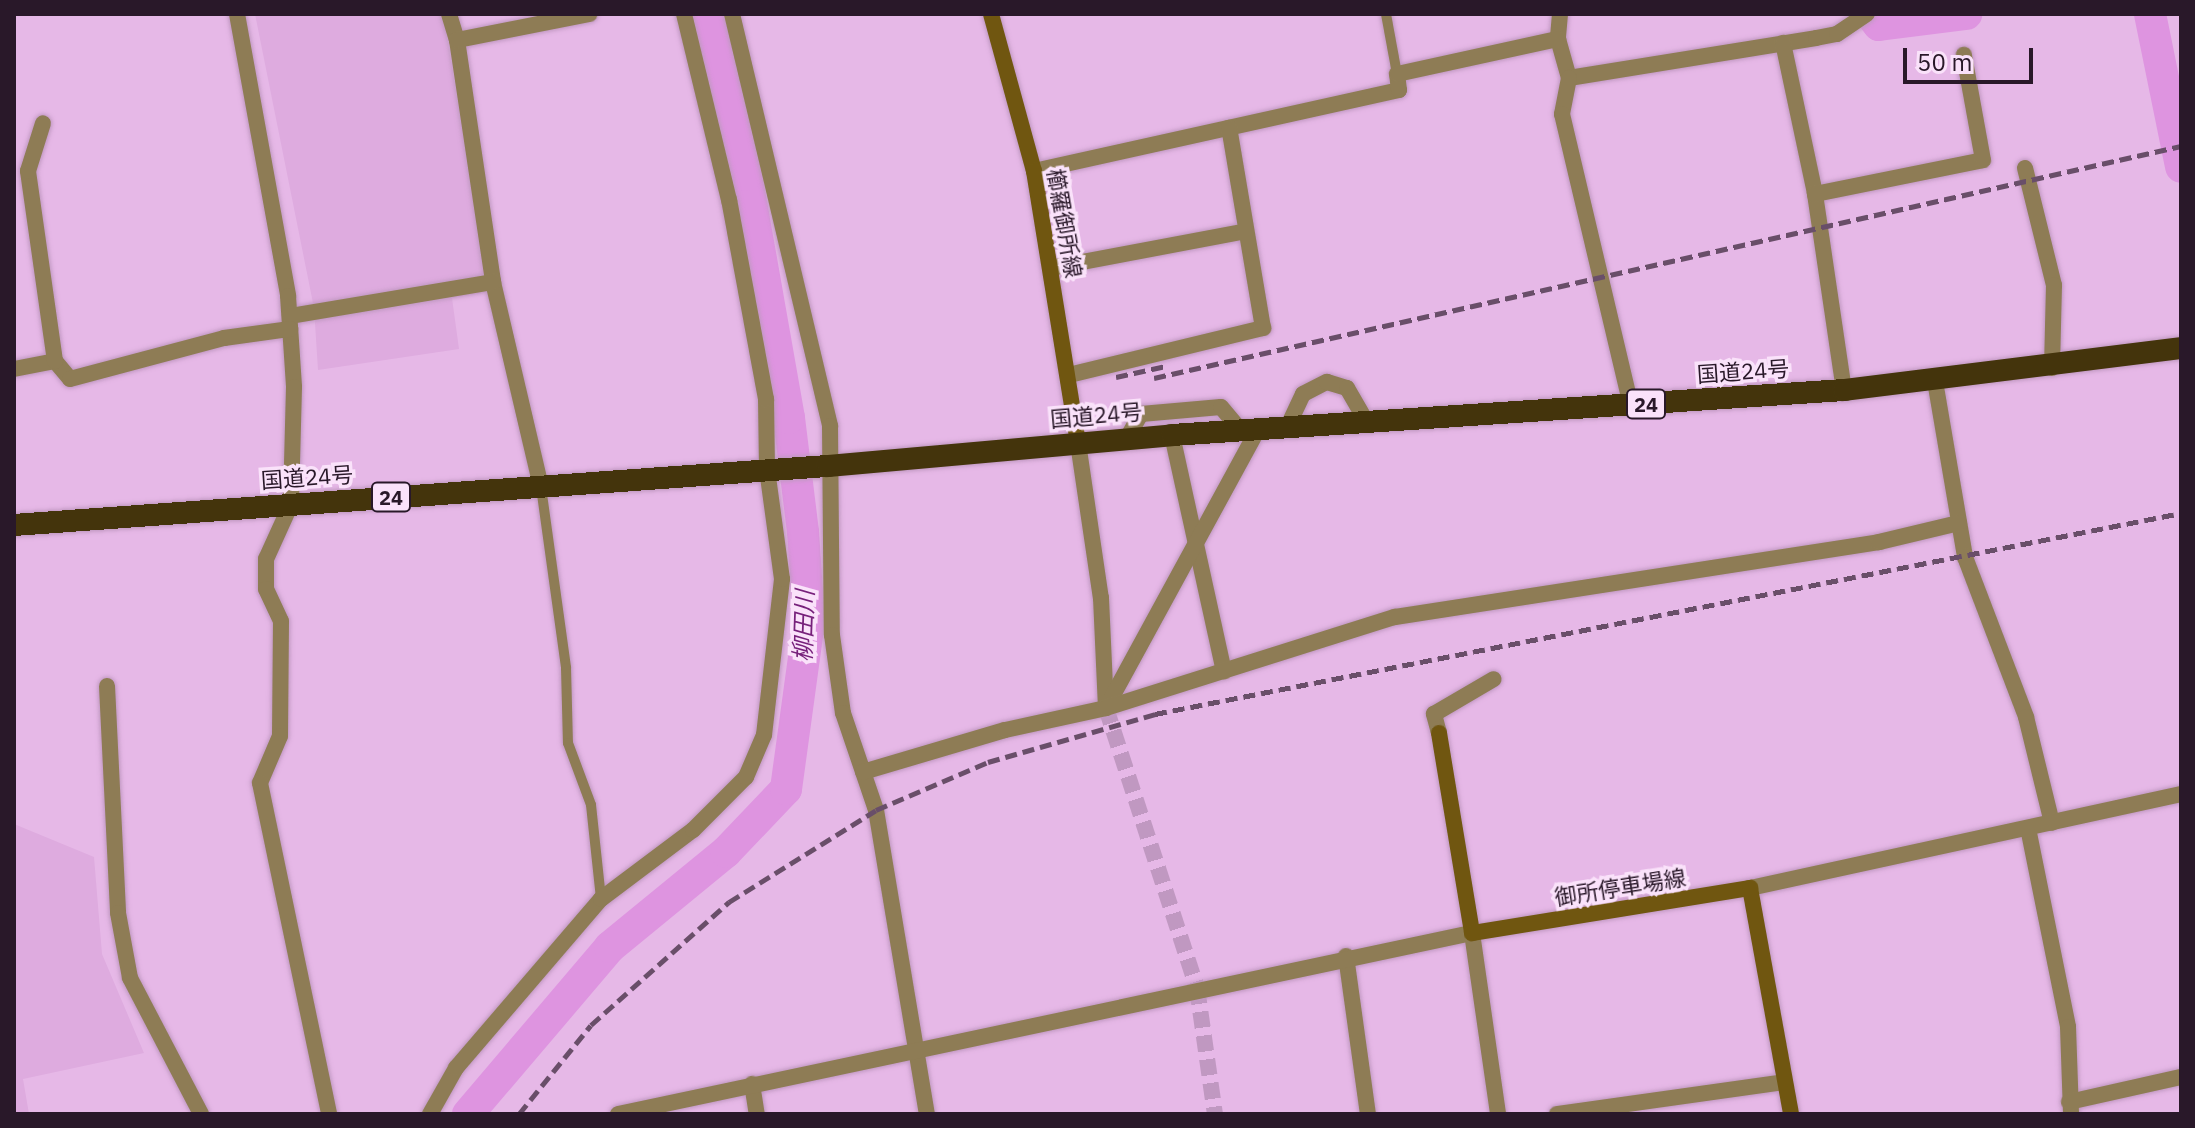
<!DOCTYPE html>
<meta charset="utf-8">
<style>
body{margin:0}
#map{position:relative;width:2195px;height:1128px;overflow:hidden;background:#e6b8e7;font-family:"IBM Plex Sans","Noto Sans JP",sans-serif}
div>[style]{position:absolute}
.built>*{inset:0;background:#deabdf}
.river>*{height:32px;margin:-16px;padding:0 16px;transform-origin:16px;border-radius:16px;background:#de94e0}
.minor-tunnel>*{height:16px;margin-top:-8px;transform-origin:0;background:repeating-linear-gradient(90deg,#c098c1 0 16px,transparent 0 24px)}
.roads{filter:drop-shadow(0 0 2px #c098c1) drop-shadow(0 0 2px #c098c1)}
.service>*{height:10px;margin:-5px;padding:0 5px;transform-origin:5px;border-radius:5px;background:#8e7c55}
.minor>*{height:16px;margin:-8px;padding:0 8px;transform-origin:8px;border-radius:8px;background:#8e7c55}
.secondary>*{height:16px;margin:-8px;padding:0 8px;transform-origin:8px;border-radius:8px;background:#705610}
.trunk>*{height:22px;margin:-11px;padding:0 11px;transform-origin:11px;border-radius:11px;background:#44340c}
.rail>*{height:5px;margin-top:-2.5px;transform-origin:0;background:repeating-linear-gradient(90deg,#694e69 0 12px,transparent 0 18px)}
span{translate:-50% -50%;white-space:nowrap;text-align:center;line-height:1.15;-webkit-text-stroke:7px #fae2fa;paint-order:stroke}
.shield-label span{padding:2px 6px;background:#fae2fa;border:2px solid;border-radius:6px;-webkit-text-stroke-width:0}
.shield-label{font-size:20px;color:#291829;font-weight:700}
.street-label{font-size:22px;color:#291829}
.water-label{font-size:24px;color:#77217b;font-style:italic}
.frame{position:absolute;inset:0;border:16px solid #291829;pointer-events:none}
.scale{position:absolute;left:1903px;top:48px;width:130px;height:36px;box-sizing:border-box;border:4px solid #291829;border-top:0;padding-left:10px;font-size:24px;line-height:28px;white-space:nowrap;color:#291829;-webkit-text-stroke:6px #fae2fa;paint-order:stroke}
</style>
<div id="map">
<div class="built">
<div style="clip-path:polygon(255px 14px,443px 14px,490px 292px,452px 298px,459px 349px,318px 370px,314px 308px)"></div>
<div style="clip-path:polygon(14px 824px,94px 857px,102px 954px,144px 1053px,23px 1079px,29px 1114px,14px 1114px)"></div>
</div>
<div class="river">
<div style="left:1870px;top:14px;width:14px;rotate:51deg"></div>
<div style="left:1879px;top:25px;width:88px;rotate:-7.2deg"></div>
<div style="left:2150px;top:14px;width:156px;rotate:78.5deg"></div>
<div style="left:468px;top:1114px;width:219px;rotate:-49.6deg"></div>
<div style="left:610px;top:947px;width:150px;rotate:-39.3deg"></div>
<div style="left:726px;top:852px;width:87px;rotate:-46.4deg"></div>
<div style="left:786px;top:789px;width:169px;rotate:-82.2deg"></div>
<div style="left:809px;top:622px;width:90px;rotate:-93.8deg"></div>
<div style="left:803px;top:532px;width:115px;rotate:-97deg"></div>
<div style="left:789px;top:418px;width:247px;rotate:-100deg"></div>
<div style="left:746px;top:175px;width:165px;rotate:-103.3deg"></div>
</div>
<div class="minor-tunnel">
<div style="left:1106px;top:708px;width:294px;rotate:72deg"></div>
<div style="left:1197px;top:988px;width:127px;rotate:81.9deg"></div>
</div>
<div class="roads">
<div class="service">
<div style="left:1386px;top:14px;width:61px;rotate:79.6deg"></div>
<div style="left:541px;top:487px;width:183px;rotate:82.1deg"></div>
<div style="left:566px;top:668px;width:75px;rotate:88.5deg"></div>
<div style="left:568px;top:743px;width:66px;rotate:69.6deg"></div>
<div style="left:591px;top:805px;width:95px;rotate:83.9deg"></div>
</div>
<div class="minor">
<div style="left:237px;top:14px;width:287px;rotate:79.7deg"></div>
<div style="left:288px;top:296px;width:91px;rotate:86.2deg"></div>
<div style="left:294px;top:387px;width:117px;rotate:91.5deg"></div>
<div style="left:291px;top:504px;width:60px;rotate:114.4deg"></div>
<div style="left:266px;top:559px;width:30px;rotate:90deg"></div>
<div style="left:266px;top:589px;width:35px;rotate:65deg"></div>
<div style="left:281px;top:621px;width:115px;rotate:90.5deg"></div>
<div style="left:280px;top:736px;width:51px;rotate:113.1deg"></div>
<div style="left:260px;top:783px;width:338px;rotate:78.2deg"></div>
<div style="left:449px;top:14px;width:27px;rotate:73deg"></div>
<div style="left:457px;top:40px;width:245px;rotate:81.5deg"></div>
<div style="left:493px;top:282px;width:211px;rotate:76.8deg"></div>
<div style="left:732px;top:14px;width:423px;rotate:76.6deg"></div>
<div style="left:830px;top:426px;width:209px;rotate:89.5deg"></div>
<div style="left:832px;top:635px;width:79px;rotate:82deg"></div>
<div style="left:843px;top:713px;width:102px;rotate:71.2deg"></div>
<div style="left:876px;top:810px;width:308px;rotate:80.5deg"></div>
<div style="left:1560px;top:14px;width:25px;rotate:95deg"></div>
<div style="left:1558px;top:39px;width:41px;rotate:74.2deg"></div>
<div style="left:1569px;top:78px;width:250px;rotate:-9.2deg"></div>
<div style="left:1816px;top:38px;width:21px;rotate:-11deg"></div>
<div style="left:1837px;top:34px;width:36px;rotate:-34deg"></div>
<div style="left:457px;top:40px;width:135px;rotate:-11.1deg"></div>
<div style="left:1783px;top:43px;width:154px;rotate:78deg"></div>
<div style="left:1815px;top:194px;width:198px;rotate:81.6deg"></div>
<div style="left:1569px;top:78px;width:37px;rotate:101deg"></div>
<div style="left:1562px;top:114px;width:299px;rotate:76.7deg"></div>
<div style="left:2025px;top:168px;width:121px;rotate:76.1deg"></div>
<div style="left:2054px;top:285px;width:83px;rotate:91.4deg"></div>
<div style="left:1034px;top:171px;width:374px;rotate:-12.5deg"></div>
<div style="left:1399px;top:90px;width:16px;rotate:-97deg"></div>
<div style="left:1397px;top:74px;width:165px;rotate:-12.3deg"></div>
<div style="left:1815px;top:194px;width:171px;rotate:-11.4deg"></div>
<div style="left:1983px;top:160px;width:107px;rotate:-100.3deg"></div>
<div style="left:1051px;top:268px;width:198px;rotate:-10.7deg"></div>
<div style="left:290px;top:316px;width:206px;rotate:-9.5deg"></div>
<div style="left:55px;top:361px;width:23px;rotate:50deg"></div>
<div style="left:70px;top:379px;width:159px;rotate:-14.9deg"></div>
<div style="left:224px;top:338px;width:67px;rotate:-7.8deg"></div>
<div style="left:14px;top:369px;width:42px;rotate:-11deg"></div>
<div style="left:55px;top:361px;width:192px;rotate:-98.1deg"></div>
<div style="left:28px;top:171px;width:50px;rotate:-72.6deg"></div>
<div style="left:1069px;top:375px;width:200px;rotate:-13.6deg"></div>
<div style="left:1263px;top:328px;width:203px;rotate:-99.6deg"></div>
<div style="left:1935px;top:381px;width:179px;rotate:80.3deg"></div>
<div style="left:1965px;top:557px;width:171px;rotate:69.1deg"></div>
<div style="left:2026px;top:717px;width:109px;rotate:76.2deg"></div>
<div style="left:1288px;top:426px;width:35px;rotate:-65deg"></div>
<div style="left:1303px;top:394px;width:27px;rotate:-27deg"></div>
<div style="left:1327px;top:382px;width:21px;rotate:17deg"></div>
<div style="left:1347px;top:388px;width:39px;rotate:60deg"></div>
<div style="left:1172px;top:435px;width:242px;rotate:77.6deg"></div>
<div style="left:1127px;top:438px;width:28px;rotate:-60deg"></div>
<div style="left:1141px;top:414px;width:80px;rotate:-5deg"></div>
<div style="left:1221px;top:407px;width:30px;rotate:50deg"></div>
<div style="left:1078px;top:443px;width:157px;rotate:81.6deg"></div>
<div style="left:1101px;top:598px;width:109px;rotate:87.4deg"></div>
<div style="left:107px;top:686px;width:227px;rotate:87.2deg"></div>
<div style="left:118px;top:913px;width:66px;rotate:79.5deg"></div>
<div style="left:130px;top:978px;width:153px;rotate:62.4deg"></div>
<div style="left:1106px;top:708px;width:318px;rotate:-61.4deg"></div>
<div style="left:1439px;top:733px;width:20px;rotate:-105deg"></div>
<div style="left:1434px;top:714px;width:69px;rotate:-30.3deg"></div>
<div style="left:863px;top:772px;width:148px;rotate:-16.5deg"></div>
<div style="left:1005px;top:730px;width:103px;rotate:-12.3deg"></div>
<div style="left:1106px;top:708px;width:303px;rotate:-17.5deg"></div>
<div style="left:1395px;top:617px;width:490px;rotate:-8.8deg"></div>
<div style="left:1879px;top:542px;width:82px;rotate:-13.4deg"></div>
<div style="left:2028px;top:828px;width:203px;rotate:78.6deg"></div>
<div style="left:2068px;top:1027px;width:87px;rotate:88deg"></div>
<div style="left:1750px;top:888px;width:441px;rotate:-12.3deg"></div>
<div style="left:1346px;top:956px;width:160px;rotate:82.1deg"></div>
<div style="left:752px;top:1084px;width:30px;rotate:81deg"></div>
<div style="left:2069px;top:1102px;width:115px;rotate:-12.6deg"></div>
<div style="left:430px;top:1114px;width:53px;rotate:-60.5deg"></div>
<div style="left:456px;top:1068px;width:223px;rotate:-49.4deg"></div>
<div style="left:601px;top:899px;width:115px;rotate:-36.9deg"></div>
<div style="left:693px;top:830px;width:75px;rotate:-45deg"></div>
<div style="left:746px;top:777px;width:46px;rotate:-66.8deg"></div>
<div style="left:764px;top:735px;width:157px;rotate:-83.4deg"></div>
<div style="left:782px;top:579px;width:110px;rotate:-97.8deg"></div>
<div style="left:767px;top:470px;width:71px;rotate:-90.8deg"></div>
<div style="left:766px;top:399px;width:202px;rotate:-100.5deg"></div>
<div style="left:729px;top:200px;width:191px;rotate:-103.6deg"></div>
<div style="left:618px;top:1114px;width:873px;rotate:-11.97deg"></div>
<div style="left:1472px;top:933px;width:183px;rotate:81.8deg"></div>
<div style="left:1557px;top:1114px;width:230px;rotate:-8deg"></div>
</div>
<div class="secondary">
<div style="left:991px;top:14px;width:163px;rotate:74.7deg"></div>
<div style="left:1034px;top:171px;width:276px;rotate:80.8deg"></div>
<div style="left:1439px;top:733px;width:203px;rotate:80.6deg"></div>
<div style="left:1472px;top:933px;width:282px;rotate:-9.2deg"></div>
<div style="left:1750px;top:888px;width:230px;rotate:79.7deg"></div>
</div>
<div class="trunk">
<div style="left:14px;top:525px;width:816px;rotate:-4.15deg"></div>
<div style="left:828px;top:466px;width:345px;rotate:-5.1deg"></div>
<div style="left:1172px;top:435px;width:674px;rotate:-3.83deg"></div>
<div style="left:1844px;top:390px;width:340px;rotate:-7.1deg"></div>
</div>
</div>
<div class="rail">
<div style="left:1116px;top:377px;width:51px;rotate:-12.4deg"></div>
<div style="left:1154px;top:378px;width:1053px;rotate:-12.73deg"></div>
<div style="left:519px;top:1114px;width:114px;rotate:-51deg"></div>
<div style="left:591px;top:1025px;width:185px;rotate:-41.7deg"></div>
<div style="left:729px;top:902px;width:173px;rotate:-32deg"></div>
<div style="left:876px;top:810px;width:122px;rotate:-23.2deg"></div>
<div style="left:988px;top:762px;width:174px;rotate:-16deg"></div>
<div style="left:1155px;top:714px;width:1046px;rotate:-11.08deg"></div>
</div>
<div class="shield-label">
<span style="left:1646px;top:404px">24</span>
<span style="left:391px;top:497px">24</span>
</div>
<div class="street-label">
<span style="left:1065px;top:223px;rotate:80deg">櫛羅御所線</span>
<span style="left:1743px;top:371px;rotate:-4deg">国道24号</span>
<span style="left:1096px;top:415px;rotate:-5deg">国道24号</span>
<span style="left:307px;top:477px;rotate:-4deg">国道24号</span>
<span style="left:1620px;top:887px;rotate:-9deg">御所停車場線</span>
</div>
<div class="water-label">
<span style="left:804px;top:626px;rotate:-88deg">柳田川</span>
</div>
<div class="frame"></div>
<div class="scale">50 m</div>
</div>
